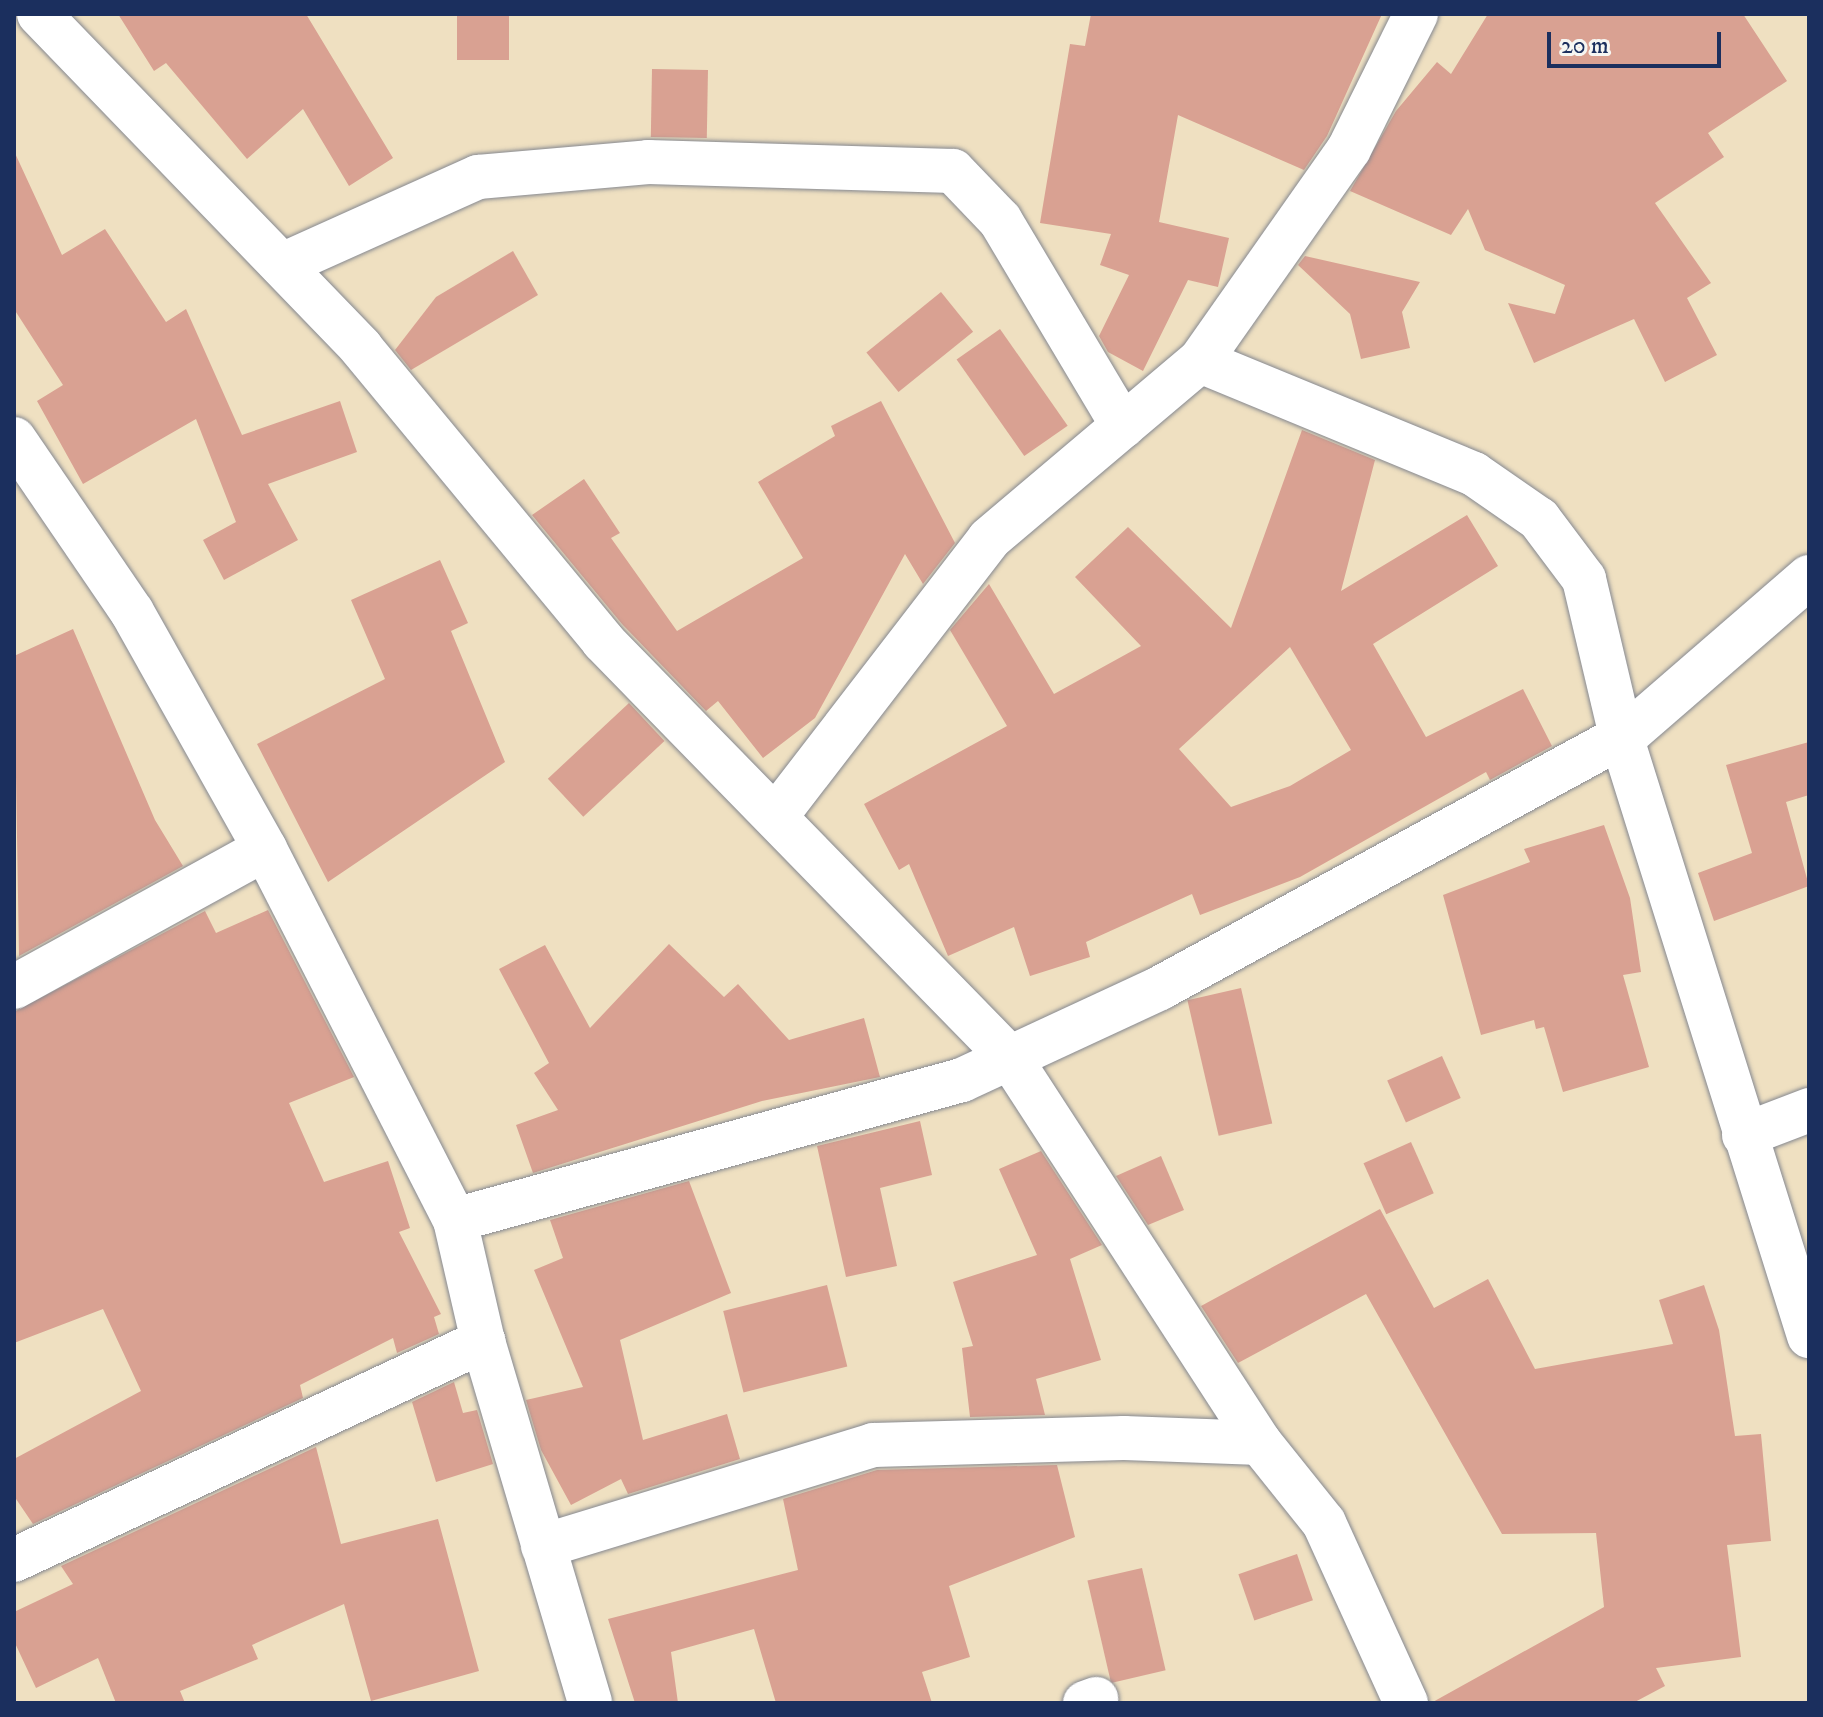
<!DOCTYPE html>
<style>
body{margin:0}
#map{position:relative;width:1823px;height:1717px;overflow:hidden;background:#efe0c1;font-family:"IM FELL DW Pica",serif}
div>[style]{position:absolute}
.building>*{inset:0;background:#d9a192;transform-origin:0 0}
.roads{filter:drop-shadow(0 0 2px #858890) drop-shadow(0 0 2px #858890)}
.minor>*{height:44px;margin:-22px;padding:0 22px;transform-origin:22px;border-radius:22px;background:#fff}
span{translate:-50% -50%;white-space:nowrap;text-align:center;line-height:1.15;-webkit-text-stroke:6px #f6f6f2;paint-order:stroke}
.frame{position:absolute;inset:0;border:16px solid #1b2f5e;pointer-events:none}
.scale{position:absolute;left:1547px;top:32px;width:174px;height:36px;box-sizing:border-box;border:4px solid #1b2f5e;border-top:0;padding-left:10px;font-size:24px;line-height:28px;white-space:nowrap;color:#1b2f5e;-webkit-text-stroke:6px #f6f6f2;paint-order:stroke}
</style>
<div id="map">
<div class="building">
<div style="clip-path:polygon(118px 14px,306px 14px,393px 158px,349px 186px,303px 109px,247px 159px,166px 63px,154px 71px)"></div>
<div style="left:457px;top:14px;width:52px;height:46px"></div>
<div style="clip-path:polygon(1091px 14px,1382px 14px,1327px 136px,1304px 170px,1178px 115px,1159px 222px,1229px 238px,1218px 287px,1188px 280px,1143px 371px,1108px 352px,1099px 336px,1129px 275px,1100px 265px,1111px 234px,1040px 223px,1070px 44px,1085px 46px)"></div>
<div style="clip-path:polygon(1488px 14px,1743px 14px,1787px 81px,1708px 133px,1724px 157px,1655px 203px,1711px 283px,1687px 298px,1717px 355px,1665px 382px,1634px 319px,1534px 363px,1508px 303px,1555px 314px,1565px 285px,1485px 250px,1468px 209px,1451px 235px,1350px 191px,1396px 111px,1437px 62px,1451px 74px)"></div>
<div style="left:652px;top:69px;width:56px;height:68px;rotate:1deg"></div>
<div style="clip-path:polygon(14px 151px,62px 255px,105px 229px,166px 322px,186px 309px,242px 435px,340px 401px,357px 452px,268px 484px,298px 540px,224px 580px,203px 540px,236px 522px,196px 419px,83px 484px,37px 401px,63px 385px,14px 309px)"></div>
<div style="clip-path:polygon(513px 251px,538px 295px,411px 370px,395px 350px,436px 297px)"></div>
<div style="clip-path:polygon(1305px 256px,1420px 282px,1402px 312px,1410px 348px,1361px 359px,1350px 314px,1298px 265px)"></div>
<div style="left:941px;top:292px;width:51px;height:96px;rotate:51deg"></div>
<div style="left:1000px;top:329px;width:118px;height:53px;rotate:55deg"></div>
<div style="clip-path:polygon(881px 401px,955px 543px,923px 584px,905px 554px,815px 718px,763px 758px,718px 701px,706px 711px,622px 624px,532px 515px,584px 479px,620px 533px,611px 538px,677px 631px,803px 558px,758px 482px,835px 436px,831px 426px)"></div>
<div style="clip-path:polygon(evenodd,1302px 430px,1375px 460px,1341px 591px,1467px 515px,1498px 566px,1373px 644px,1426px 737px,1523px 689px,1552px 746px,1490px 780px,1486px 772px,1300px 877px,1200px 915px,1192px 894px,1086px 942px,1090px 957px,1030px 976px,1014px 927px,948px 956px,909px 864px,899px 870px,864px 804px,1007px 726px,950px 630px,989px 584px,1054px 694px,1141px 646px,1075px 577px,1128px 527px,1231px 628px,1302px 430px,1290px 647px,1351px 750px,1290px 786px,1231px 807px,1179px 749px,1290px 647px)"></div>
<div style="clip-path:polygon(440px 560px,468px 623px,451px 631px,505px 762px,328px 882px,257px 744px,385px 679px,351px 600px)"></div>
<div style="clip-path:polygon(73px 629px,155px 820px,183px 866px,19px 956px,14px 656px)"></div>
<div style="left:629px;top:703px;width:52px;height:111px;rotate:47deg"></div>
<div style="clip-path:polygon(1809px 742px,1809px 795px,1786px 802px,1809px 886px,1714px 921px,1698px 873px,1752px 853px,1726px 765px)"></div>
<div style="clip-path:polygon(1604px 825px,1630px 898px,1641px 972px,1623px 975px,1649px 1067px,1563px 1092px,1544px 1027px,1536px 1029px,1534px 1020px,1481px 1035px,1443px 895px,1530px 862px,1524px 849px)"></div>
<div style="clip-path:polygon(268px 910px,354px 1077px,289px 1103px,324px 1182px,388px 1161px,410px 1228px,399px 1232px,441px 1314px,434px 1317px,439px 1334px,397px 1353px,393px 1338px,300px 1385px,303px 1398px,33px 1524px,14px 1496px,14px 1459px,141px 1391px,103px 1309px,14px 1343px,14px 1012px,205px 911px,216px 933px)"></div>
<div style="clip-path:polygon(669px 944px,724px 997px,738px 984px,789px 1040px,864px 1018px,880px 1077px,762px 1101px,533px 1173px,516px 1125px,558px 1110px,534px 1073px,549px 1063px,499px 969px,545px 945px,590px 1028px)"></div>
<div style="left:1241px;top:988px;width:139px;height:55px;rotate:77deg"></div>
<div style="left:1442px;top:1056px;width:46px;height:60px;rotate:66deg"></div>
<div style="clip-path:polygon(920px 1121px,932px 1175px,880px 1188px,897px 1266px,846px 1277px,817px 1146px)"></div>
<div style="left:1411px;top:1142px;width:56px;height:52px;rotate:66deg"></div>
<div style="clip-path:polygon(1041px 1151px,1102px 1245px,1070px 1259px,1101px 1360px,1036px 1379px,1045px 1415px,970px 1417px,962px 1348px,973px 1346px,953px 1282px,1037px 1255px,999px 1169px)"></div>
<div style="clip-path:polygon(1161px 1156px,1184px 1210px,1148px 1225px,1116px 1176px)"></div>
<div style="clip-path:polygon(689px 1181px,731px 1293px,620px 1340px,643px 1440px,727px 1414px,740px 1459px,628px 1494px,621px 1479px,571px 1505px,541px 1450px,526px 1400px,583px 1387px,534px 1270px,563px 1258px,550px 1220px)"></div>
<div style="clip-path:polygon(1380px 1209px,1434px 1308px,1488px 1279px,1535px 1369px,1673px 1344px,1659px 1300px,1704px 1285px,1719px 1330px,1735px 1436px,1761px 1434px,1771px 1541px,1727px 1545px,1741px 1657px,1656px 1668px,1665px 1686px,1633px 1703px,1431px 1703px,1604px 1607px,1596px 1533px,1502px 1534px,1366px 1294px,1238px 1363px,1201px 1306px)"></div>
<div style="left:827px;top:1285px;width:84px;height:107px;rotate:76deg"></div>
<div style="clip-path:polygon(454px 1382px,463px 1413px,477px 1410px,493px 1464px,436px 1482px,412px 1402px)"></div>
<div style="clip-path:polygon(316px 1447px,341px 1544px,438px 1519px,479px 1671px,371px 1701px,344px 1604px,252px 1645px,258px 1659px,180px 1691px,185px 1703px,116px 1703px,98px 1658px,36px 1688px,14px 1641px,14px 1612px,73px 1584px,61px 1566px)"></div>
<div style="clip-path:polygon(1057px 1465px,1075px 1537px,949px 1586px,970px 1657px,922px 1672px,932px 1703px,776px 1703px,754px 1629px,671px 1652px,678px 1703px,635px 1703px,608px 1619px,798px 1570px,783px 1499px,877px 1470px)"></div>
<div style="left:1297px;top:1554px;width:49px;height:62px;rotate:71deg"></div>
<div style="left:1142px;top:1568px;width:105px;height:56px;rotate:77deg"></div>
</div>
<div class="roads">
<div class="minor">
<div style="left:39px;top:14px;width:464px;rotate:46deg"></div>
<div style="left:361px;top:348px;width:380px;rotate:50.4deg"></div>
<div style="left:603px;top:641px;width:583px;rotate:45.7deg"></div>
<div style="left:1010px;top:1058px;width:459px;rotate:57deg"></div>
<div style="left:1260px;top:1443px;width:102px;rotate:51.3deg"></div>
<div style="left:1324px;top:1523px;width:198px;rotate:65.5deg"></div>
<div style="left:282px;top:265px;width:215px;rotate:-24.2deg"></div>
<div style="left:478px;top:177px;width:171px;rotate:-5deg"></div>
<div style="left:648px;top:162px;width:305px;rotate:1.7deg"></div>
<div style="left:953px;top:171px;width:68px;rotate:46.2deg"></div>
<div style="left:1000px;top:220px;width:240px;rotate:59.2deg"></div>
<div style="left:1200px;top:361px;width:296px;rotate:22.4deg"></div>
<div style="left:1474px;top:474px;width:79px;rotate:34.7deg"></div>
<div style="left:1539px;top:519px;width:75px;rotate:53.1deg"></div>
<div style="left:1584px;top:579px;width:161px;rotate:76.7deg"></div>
<div style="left:1621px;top:736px;width:629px;rotate:72.6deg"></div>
<div style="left:14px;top:439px;width:209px;rotate:55.7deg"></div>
<div style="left:132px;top:612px;width:272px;rotate:60.7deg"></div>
<div style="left:265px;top:849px;width:417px;rotate:62.9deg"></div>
<div style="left:455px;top:1220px;width:124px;rotate:77deg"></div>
<div style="left:483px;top:1341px;width:377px;rotate:73.5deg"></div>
<div style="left:776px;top:816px;width:349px;rotate:-52.4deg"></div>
<div style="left:989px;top:539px;width:276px;rotate:-40.2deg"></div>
<div style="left:1200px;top:361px;width:259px;rotate:-54.9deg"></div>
<div style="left:1349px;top:149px;width:151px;rotate:-63.6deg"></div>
<div style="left:14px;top:987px;width:286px;rotate:-28.8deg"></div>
<div style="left:1744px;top:1135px;width:70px;rotate:-21deg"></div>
<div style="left:455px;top:1220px;width:526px;rotate:-15.44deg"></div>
<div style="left:962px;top:1080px;width:218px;rotate:-24.9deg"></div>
<div style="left:1160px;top:988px;width:535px;rotate:-28.58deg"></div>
<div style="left:1630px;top:732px;width:237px;rotate:-40.9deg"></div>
<div style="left:543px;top:1546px;width:345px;rotate:-17deg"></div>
<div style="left:873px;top:1445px;width:251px;rotate:-1.6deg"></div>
<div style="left:1124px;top:1438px;width:136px;rotate:2.1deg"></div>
<div style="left:14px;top:1560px;width:518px;rotate:-25.03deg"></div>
<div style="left:1085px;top:1703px;width:12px;rotate:-20deg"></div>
</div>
</div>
<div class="frame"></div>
<div class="scale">20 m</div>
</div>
